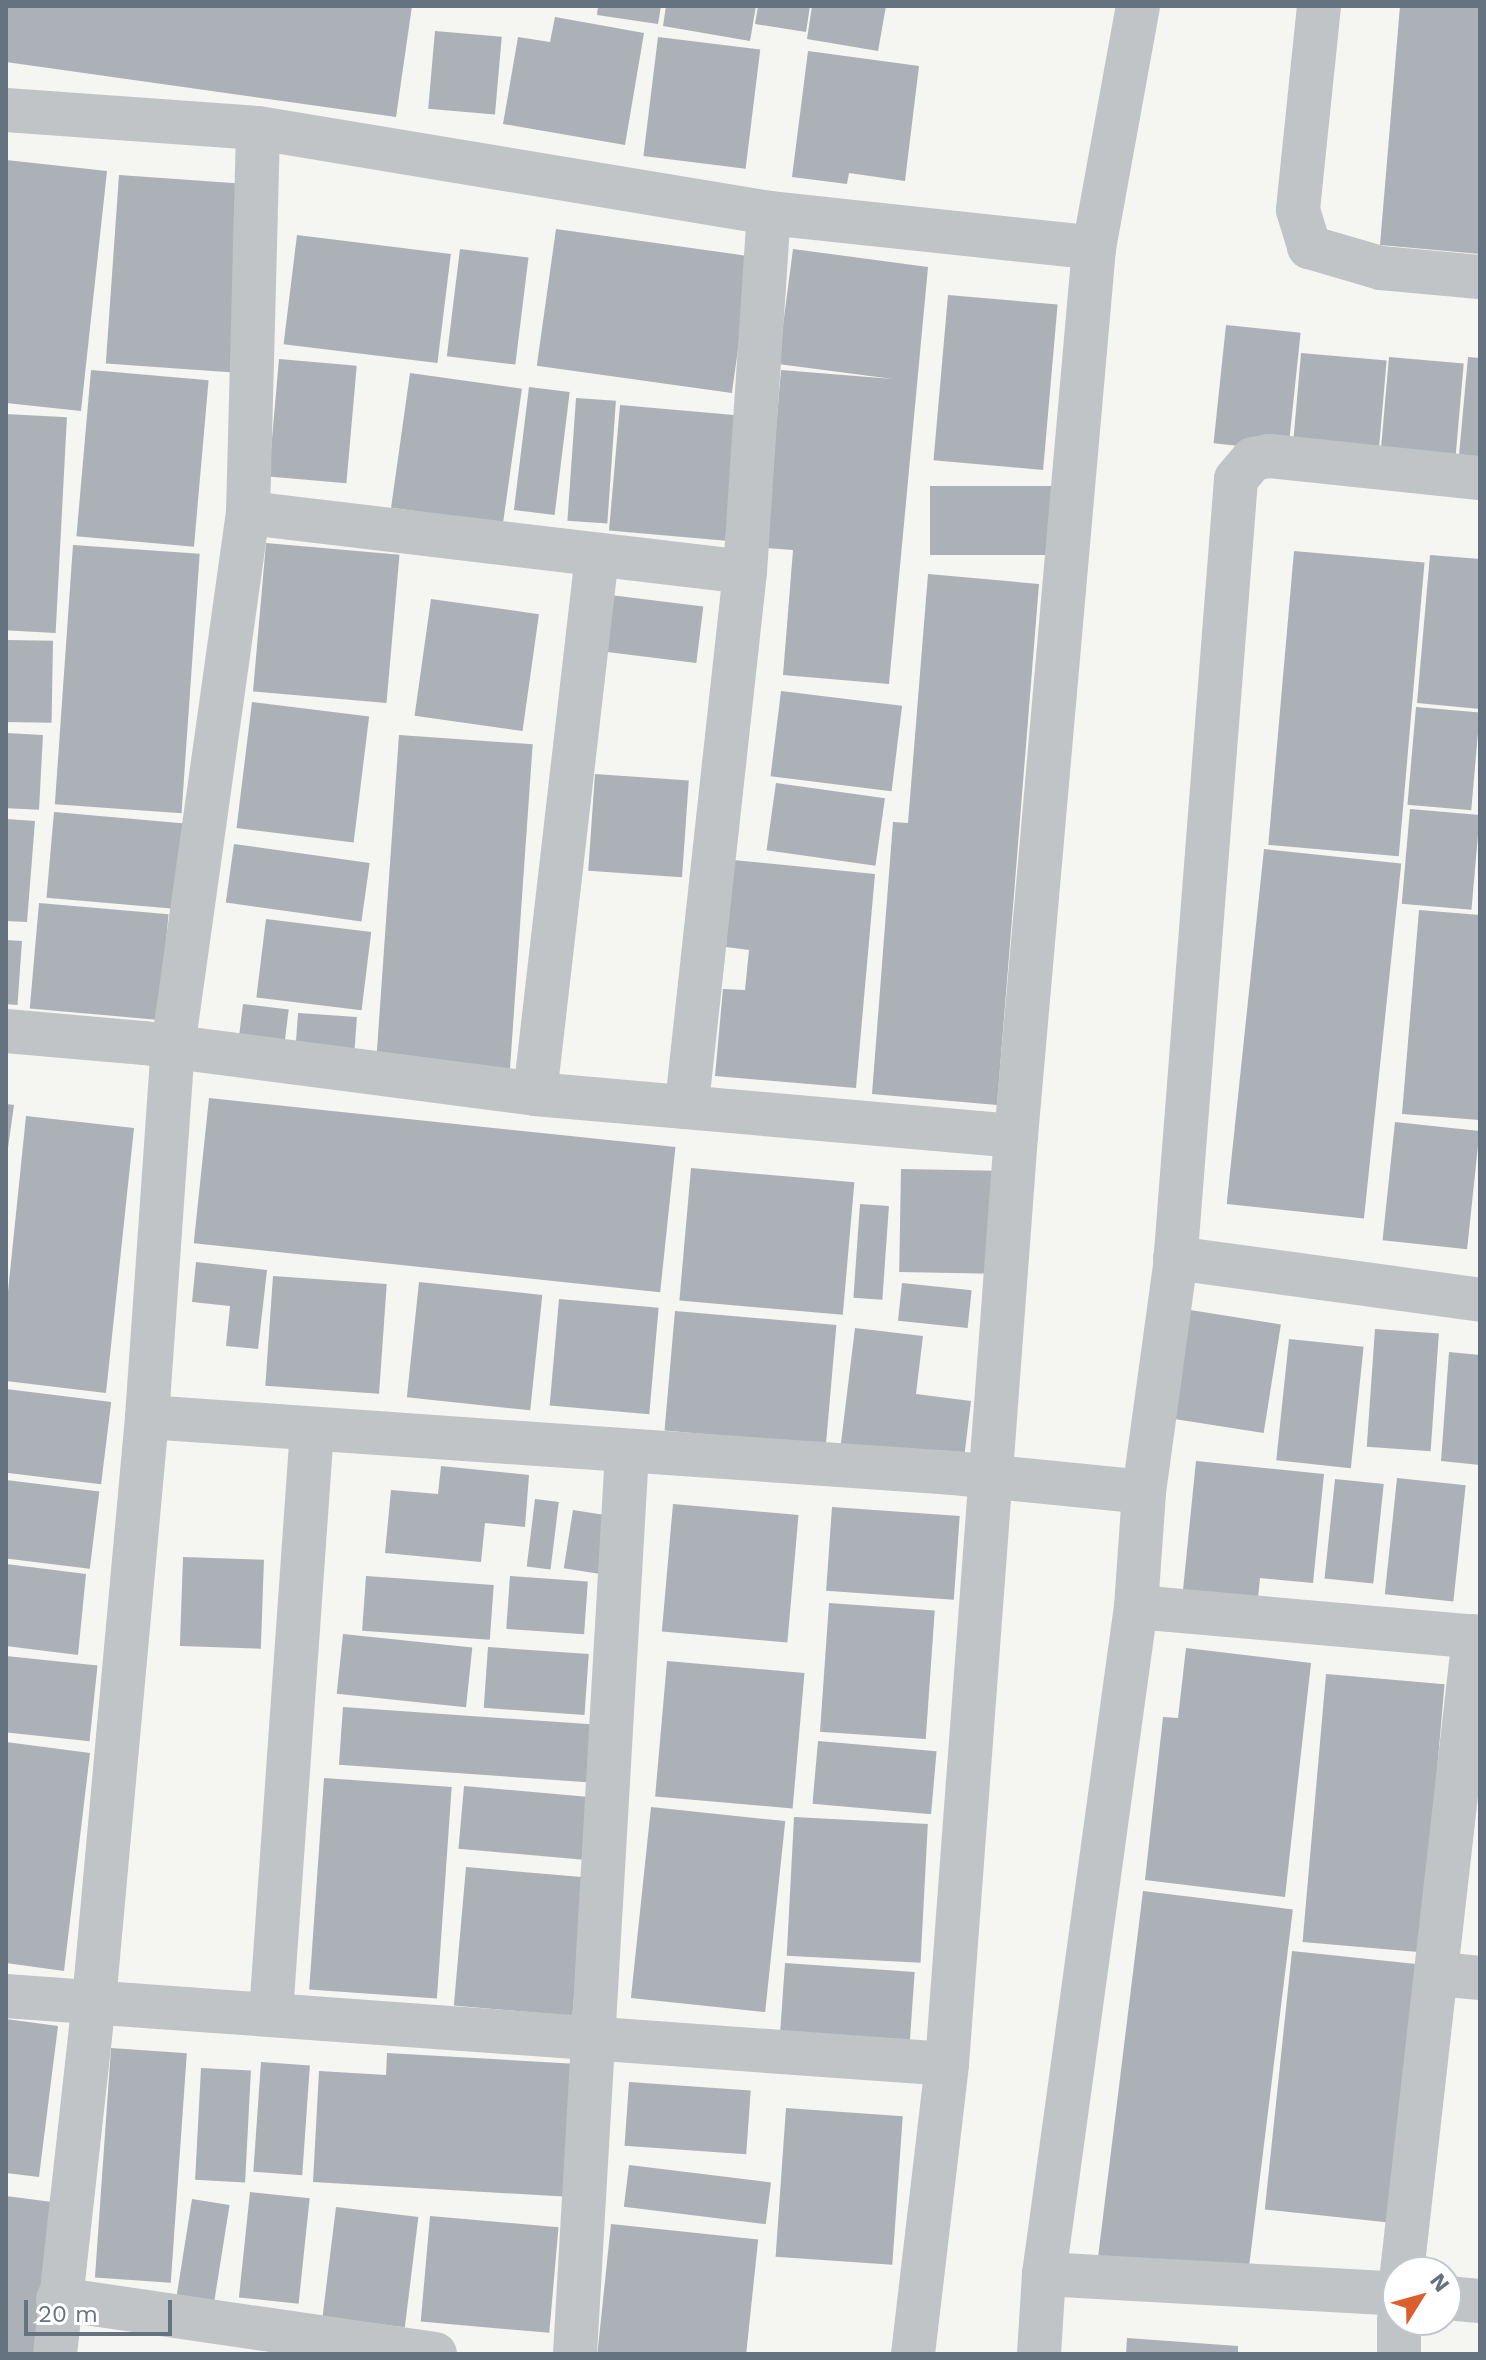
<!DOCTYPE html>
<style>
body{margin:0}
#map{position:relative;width:1486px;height:2360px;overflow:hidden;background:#f5f5f2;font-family:"Work Sans",sans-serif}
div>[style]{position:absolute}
.building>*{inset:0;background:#abb1b7;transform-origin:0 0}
.minor>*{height:44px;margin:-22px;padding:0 22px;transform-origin:22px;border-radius:22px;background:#c0c4c7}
span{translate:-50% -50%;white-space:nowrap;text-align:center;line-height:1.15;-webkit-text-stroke:8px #fff;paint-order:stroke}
.frame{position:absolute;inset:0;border:8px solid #657381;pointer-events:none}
.north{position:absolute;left:1382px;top:2256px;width:80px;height:80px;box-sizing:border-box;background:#fff;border:2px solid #c1c7cd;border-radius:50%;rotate:53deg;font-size:22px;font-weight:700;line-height:32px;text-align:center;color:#657381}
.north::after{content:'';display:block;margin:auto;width:28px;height:36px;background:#db5f2c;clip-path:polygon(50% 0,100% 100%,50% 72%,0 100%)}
.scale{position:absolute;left:24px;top:2300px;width:148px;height:36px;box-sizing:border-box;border:4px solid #657381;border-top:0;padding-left:10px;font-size:24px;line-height:28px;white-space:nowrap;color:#657381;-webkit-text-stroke:6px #fff;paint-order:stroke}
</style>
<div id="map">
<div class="building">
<div style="clip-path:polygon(6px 6px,412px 6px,396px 117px,6px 62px)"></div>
<div style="clip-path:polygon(598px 6px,661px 6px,658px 24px,597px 15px)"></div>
<div style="clip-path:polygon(666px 6px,756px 6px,750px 41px,663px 26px)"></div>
<div style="clip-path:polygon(758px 6px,810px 6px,806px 32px,755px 24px)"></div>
<div style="clip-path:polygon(812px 6px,886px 6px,878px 51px,807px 39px)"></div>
<div style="clip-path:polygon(1400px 6px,1480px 6px,1480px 254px,1380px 245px)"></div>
<div style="clip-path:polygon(555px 17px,644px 33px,625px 145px,503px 124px,518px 37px,550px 42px)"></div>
<div style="left:435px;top:31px;width:67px;height:78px;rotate:5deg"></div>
<div style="left:658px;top:37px;width:103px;height:120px;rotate:7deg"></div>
<div style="clip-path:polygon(808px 51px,919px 66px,905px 181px,849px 173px,847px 184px,792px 177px)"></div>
<div style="clip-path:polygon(6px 160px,107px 171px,81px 411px,6px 403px)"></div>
<div style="left:119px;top:175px;width:128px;height:189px;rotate:4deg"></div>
<div style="left:556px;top:229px;width:197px;height:138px;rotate:8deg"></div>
<div style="left:297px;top:235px;width:155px;height:110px;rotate:7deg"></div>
<div style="left:460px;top:249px;width:69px;height:108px;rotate:7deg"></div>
<div style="clip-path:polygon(793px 249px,928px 267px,889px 684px,783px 675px,793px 550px,766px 548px,781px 370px,893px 379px,778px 364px)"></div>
<div style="left:948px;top:295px;width:110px;height:166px;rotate:5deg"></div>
<div style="left:1226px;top:325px;width:75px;height:119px;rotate:6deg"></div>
<div style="left:1301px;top:353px;width:86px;height:98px;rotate:5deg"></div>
<div style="left:1389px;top:357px;width:75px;height:101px;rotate:5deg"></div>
<div style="clip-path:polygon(1468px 357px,1480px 358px,1480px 468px,1458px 466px)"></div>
<div style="left:279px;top:359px;width:78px;height:118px;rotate:5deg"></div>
<div style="left:91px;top:370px;width:118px;height:167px;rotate:5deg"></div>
<div style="left:410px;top:373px;width:113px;height:136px;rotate:8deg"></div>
<div style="left:529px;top:387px;width:41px;height:124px;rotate:7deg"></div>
<div style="left:576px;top:398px;width:40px;height:123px;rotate:4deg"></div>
<div style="left:620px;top:405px;width:120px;height:126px;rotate:5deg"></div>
<div style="left:6px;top:414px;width:61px;height:216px;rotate:3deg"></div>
<div style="left:930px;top:486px;width:123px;height:69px"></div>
<div style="left:266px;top:543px;width:134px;height:149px;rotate:5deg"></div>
<div style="left:73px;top:545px;width:127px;height:260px;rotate:4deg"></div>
<div style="left:1294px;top:551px;width:131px;height:295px;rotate:5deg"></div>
<div style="clip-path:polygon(1430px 555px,1480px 559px,1480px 709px,1417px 703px)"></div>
<div style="clip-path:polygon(928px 574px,1039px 584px,997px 1105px,872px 1094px,893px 822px,908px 823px)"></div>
<div style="left:610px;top:595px;width:94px;height:57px;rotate:7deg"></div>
<div style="left:431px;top:599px;width:109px;height:118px;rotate:8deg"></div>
<div style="left:6px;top:640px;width:47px;height:82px;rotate:1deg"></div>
<div style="left:781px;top:691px;width:122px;height:86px;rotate:7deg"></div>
<div style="left:252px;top:702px;width:118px;height:127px;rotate:7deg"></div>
<div style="left:1416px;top:707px;width:64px;height:98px;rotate:5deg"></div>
<div style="left:6px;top:733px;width:37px;height:75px;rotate:3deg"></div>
<div style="left:399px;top:735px;width:134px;height:337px;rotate:4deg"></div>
<div style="left:595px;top:774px;width:94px;height:97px;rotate:4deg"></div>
<div style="left:776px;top:783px;width:110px;height:68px;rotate:8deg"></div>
<div style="left:1410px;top:809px;width:70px;height:95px;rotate:5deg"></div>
<div style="left:54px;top:812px;width:134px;height:86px;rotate:5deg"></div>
<div style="clip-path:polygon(6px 819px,35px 821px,27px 922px,6px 921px)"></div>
<div style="left:234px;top:844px;width:137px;height:59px;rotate:8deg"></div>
<div style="left:1264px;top:849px;width:138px;height:357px;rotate:6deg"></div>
<div style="clip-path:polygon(733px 860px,875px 874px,856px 1088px,715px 1076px,723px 989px,745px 990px,749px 950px,726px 947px)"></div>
<div style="left:39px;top:903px;width:130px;height:106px;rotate:5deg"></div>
<div style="clip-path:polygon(1419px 910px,1480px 915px,1480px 1120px,1402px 1114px)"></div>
<div style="left:266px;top:919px;width:106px;height:79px;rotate:7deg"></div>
<div style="left:6px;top:940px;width:16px;height:64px;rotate:4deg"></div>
<div style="left:243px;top:1004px;width:46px;height:47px;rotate:7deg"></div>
<div style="left:298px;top:1013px;width:59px;height:44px;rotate:4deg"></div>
<div style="left:209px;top:1098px;width:469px;height:146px;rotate:6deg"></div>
<div style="clip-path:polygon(6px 1104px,14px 1105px,8px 1148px,6px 1148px)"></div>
<div style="clip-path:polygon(26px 1116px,134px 1128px,106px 1393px,6px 1381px,6px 1311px)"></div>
<div style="left:1395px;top:1122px;width:85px;height:119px;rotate:6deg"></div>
<div style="left:691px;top:1168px;width:164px;height:133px;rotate:5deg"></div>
<div style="left:901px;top:1169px;width:95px;height:103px;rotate:1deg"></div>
<div style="left:860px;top:1204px;width:29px;height:94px;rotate:4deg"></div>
<div style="clip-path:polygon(196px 1262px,267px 1270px,258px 1349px,226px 1346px,230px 1306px,192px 1302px)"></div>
<div style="left:273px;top:1276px;width:114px;height:110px;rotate:4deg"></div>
<div style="left:419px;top:1282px;width:124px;height:116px;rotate:6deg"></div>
<div style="left:902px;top:1283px;width:70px;height:38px;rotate:6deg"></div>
<div style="left:559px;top:1299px;width:100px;height:107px;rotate:5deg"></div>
<div style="left:1190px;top:1310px;width:92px;height:110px;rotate:9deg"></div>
<div style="left:675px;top:1311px;width:162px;height:120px;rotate:5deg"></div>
<div style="clip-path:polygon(855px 1328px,923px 1336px,916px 1394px,971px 1401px,963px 1467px,840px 1451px)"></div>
<div style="left:1375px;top:1329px;width:64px;height:118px;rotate:4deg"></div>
<div style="left:1289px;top:1339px;width:75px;height:122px;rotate:6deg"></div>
<div style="clip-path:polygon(1449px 1352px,1480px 1355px,1480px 1465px,1441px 1461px)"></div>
<div style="left:6px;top:1389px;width:106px;height:83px;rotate:7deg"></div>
<div style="clip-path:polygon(1196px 1461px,1324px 1474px,1313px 1583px,1260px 1578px,1258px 1598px,1183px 1590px)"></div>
<div style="clip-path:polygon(441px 1466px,529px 1475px,525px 1527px,485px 1523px,481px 1562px,385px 1553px,391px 1490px,438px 1494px)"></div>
<div style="left:1397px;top:1478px;width:69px;height:117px;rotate:6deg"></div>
<div style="left:1335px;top:1479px;width:49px;height:100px;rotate:6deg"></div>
<div style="left:6px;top:1480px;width:94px;height:78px;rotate:7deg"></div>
<div style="left:535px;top:1499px;width:24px;height:68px;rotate:7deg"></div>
<div style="left:673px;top:1504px;width:126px;height:128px;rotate:5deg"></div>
<div style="left:832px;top:1507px;width:128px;height:84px;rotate:4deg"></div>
<div style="left:573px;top:1510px;width:37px;height:59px;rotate:9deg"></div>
<div style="left:183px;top:1557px;width:81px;height:89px;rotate:2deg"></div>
<div style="clip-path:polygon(6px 1564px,86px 1574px,78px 1655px,6px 1646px)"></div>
<div style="left:366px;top:1576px;width:128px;height:55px;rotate:4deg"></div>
<div style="left:510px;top:1576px;width:78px;height:53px;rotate:4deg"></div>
<div style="left:829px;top:1603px;width:106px;height:129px;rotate:4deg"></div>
<div style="left:343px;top:1634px;width:130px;height:60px;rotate:6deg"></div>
<div style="left:488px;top:1647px;width:101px;height:61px;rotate:4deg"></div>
<div style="clip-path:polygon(1186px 1648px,1311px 1663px,1285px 1897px,1145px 1880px,1163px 1717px,1178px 1718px)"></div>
<div style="left:6px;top:1656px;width:92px;height:76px;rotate:6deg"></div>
<div style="left:667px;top:1661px;width:138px;height:136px;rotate:5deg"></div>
<div style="left:1326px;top:1674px;width:119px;height:269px;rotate:5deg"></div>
<div style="left:343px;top:1707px;width:252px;height:58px;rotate:4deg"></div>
<div style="left:818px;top:1741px;width:119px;height:63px;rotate:5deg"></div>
<div style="clip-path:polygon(6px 1742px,90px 1753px,64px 1971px,6px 1963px)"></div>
<div style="left:324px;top:1778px;width:128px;height:212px;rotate:4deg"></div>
<div style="left:464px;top:1786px;width:131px;height:63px;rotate:5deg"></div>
<div style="left:651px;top:1807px;width:135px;height:192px;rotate:6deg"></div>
<div style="left:794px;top:1817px;width:134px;height:139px;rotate:3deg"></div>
<div style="left:466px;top:1867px;width:119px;height:139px;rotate:5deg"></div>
<div style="left:1143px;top:1891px;width:151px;height:369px;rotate:7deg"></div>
<div style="left:1292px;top:1951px;width:127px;height:260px;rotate:6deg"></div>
<div style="left:785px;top:1963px;width:130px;height:77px;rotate:4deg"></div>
<div style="clip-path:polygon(6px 2019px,58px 2026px,39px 2177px,6px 2173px)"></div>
<div style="left:111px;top:2048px;width:76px;height:230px;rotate:4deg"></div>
<div style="clip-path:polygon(387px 2053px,578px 2064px,572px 2197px,313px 2182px,319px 2071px,386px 2075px)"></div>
<div style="left:261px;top:2062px;width:49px;height:110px;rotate:4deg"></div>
<div style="left:201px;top:2068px;width:50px;height:112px;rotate:3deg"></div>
<div style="left:629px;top:2082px;width:122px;height:64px;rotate:4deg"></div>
<div style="left:786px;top:2108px;width:117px;height:149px;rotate:4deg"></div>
<div style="left:629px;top:2165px;width:143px;height:42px;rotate:7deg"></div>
<div style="left:250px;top:2192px;width:60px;height:106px;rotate:6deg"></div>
<div style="clip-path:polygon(6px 2196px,52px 2202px,34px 2354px,6px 2354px)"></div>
<div style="left:192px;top:2199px;width:38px;height:97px;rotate:9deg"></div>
<div style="left:336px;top:2207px;width:83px;height:111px;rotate:7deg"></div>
<div style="left:430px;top:2216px;width:129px;height:106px;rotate:5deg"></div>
<div style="left:611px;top:2224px;width:148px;height:131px;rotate:6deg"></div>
<div style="clip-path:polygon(1127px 2338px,1238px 2346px,1238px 2354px,1126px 2354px)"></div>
</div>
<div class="minor">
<div style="left:1319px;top:6px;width:205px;rotate:95.9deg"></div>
<div style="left:1298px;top:210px;width:39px;rotate:73deg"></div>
<div style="left:1309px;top:247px;width:75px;rotate:16.3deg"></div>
<div style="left:1381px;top:268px;width:99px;rotate:5.2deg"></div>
<div style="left:6px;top:110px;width:253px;rotate:4.1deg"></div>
<div style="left:258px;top:128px;width:518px;rotate:9.44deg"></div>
<div style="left:769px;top:213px;width:327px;rotate:6.1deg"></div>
<div style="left:248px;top:513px;width:500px;rotate:6.77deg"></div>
<div style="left:6px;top:1031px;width:139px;rotate:5deg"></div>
<div style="left:144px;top:1043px;width:394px;rotate:7.4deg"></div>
<div style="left:535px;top:1094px;width:483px;rotate:5deg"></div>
<div style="left:535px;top:1094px;width:542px;rotate:-83.43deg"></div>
<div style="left:687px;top:1103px;width:534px;rotate:-83.77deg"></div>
<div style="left:745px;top:572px;width:360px;rotate:-86.2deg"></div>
<div style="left:1175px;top:1258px;width:308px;rotate:7.8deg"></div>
<div style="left:147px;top:1417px;width:809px;rotate:3.97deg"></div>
<div style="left:954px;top:1473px;width:191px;rotate:5.7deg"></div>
<div style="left:1136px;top:1607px;width:345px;rotate:5deg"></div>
<div style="left:1439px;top:1974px;width:41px;rotate:5.6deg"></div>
<div style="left:6px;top:1996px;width:943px;rotate:4.13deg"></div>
<div style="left:271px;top:2013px;width:584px;rotate:-85.98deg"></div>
<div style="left:1402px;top:2272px;width:640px;rotate:-83.54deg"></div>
<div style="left:1044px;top:2274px;width:355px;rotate:3.2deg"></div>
<div style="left:1446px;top:2298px;width:34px;rotate:5deg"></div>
<div style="left:58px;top:2299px;width:381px;rotate:8.3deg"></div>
<div style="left:55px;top:2354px;width:355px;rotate:-83.7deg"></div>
<div style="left:94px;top:2001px;width:586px;rotate:-84.81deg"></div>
<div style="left:147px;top:1417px;width:371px;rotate:-86deg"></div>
<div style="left:173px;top:1047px;width:539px;rotate:-82.01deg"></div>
<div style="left:248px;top:513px;width:385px;rotate:-88.5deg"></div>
<div style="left:575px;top:2354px;width:904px;rotate:-86.7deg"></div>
<div style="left:913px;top:2354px;width:292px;rotate:-83.3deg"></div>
<div style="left:947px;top:2064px;width:931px;rotate:-85.75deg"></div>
<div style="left:1016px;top:1136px;width:891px;rotate:-84.98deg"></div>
<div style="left:1094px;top:248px;width:246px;rotate:-79.7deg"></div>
<div style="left:1039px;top:2354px;width:80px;rotate:-86.4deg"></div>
<div style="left:1044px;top:2274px;width:673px;rotate:-82.15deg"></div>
<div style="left:1136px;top:1607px;width:115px;rotate:-86deg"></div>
<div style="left:1144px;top:1492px;width:229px;rotate:-82.2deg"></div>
<div style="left:1175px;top:1265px;width:788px;rotate:-85.56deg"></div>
<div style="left:1236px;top:479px;width:26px;rotate:-50deg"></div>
<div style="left:1253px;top:459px;width:16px;rotate:-11deg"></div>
<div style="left:1269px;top:456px;width:212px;rotate:6deg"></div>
<div style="left:1399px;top:2354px;width:34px;rotate:-90deg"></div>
</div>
<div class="frame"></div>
<div class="north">N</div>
<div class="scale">20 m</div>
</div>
